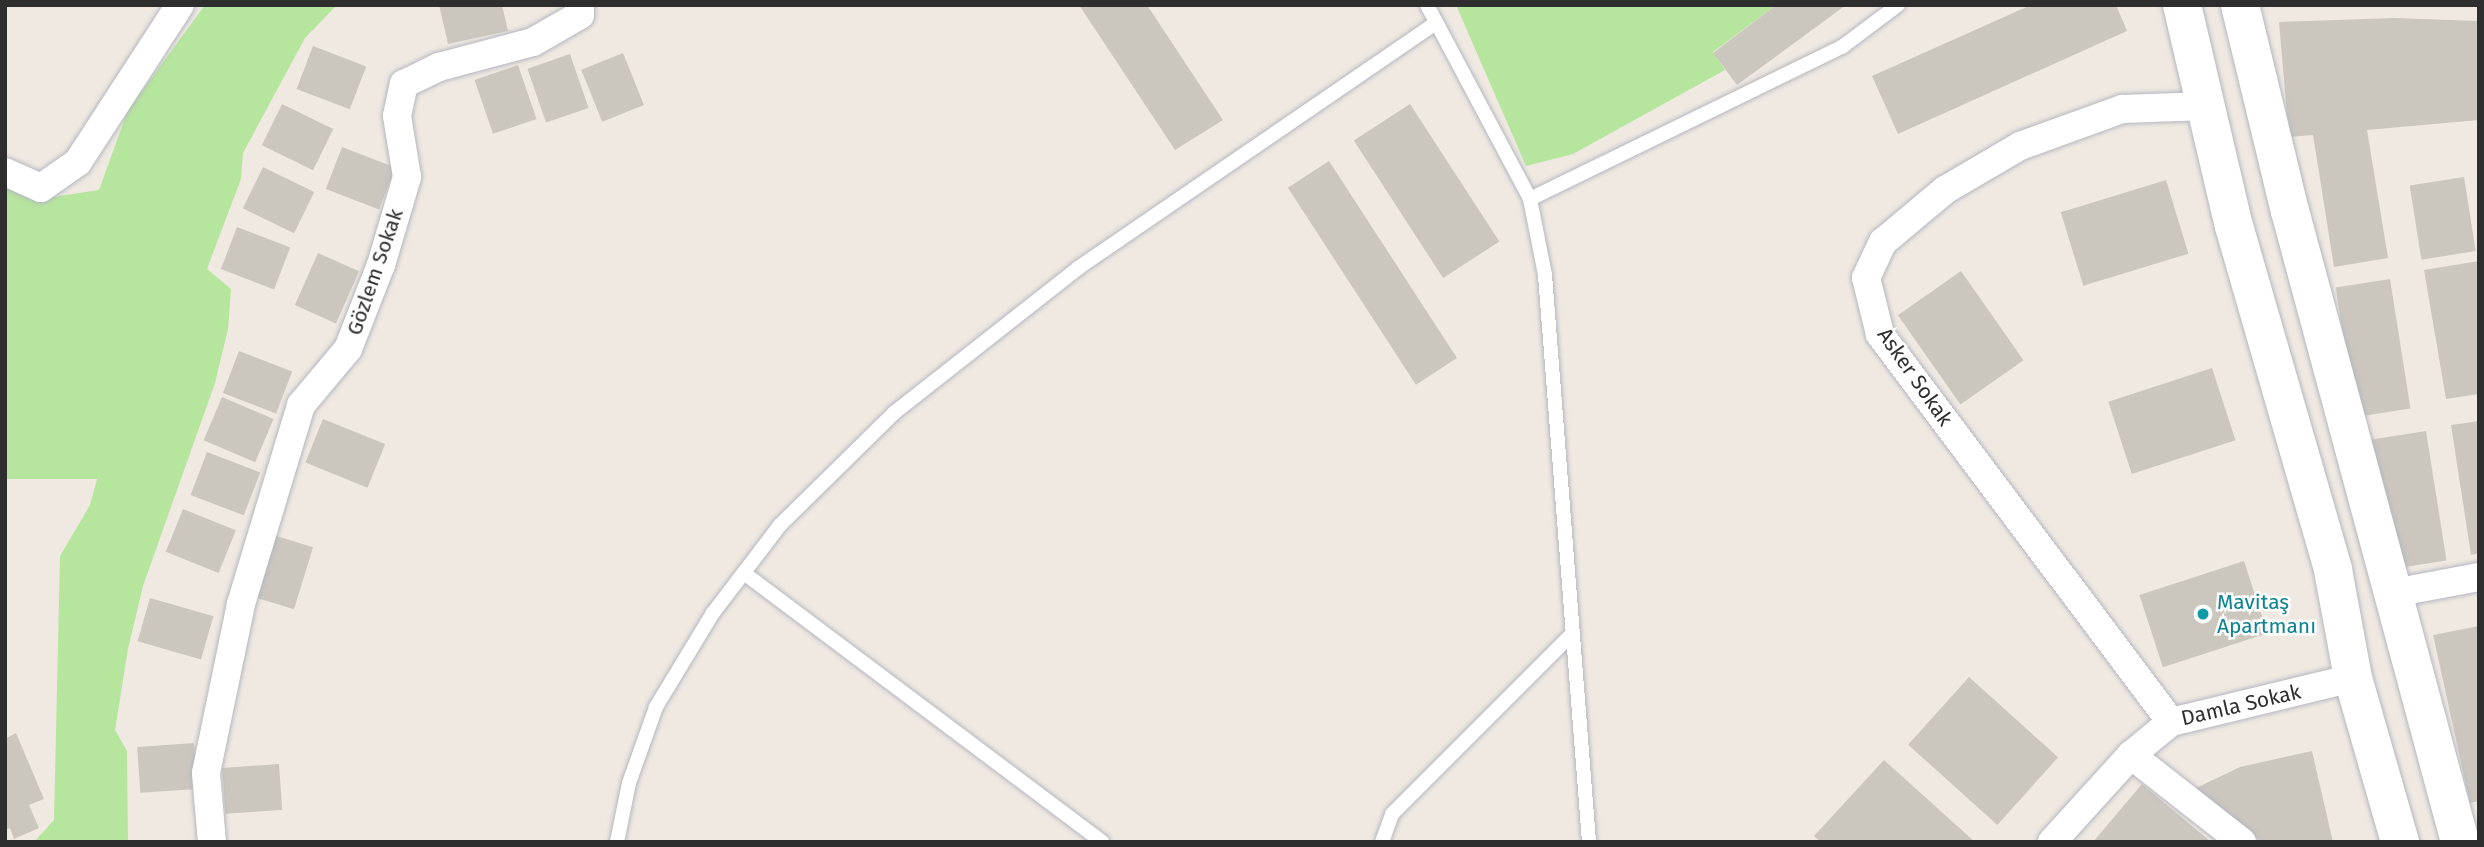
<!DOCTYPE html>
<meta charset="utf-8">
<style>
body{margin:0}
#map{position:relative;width:2484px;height:847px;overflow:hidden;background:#efe9e1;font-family:"Fira Sans",sans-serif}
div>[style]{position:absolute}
.green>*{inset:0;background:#b6e59e}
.building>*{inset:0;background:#cbc7bf;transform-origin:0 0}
.roads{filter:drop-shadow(0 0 2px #b4b7c1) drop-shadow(0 0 2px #b4b7c1)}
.lane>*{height:14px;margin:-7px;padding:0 7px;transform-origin:7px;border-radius:7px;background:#fff}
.street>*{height:28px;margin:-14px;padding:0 14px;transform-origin:14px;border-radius:14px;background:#fff}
.secondary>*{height:38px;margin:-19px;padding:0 19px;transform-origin:19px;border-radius:19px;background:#fff}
.dots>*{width:19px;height:19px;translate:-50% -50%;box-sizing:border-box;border:4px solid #fff;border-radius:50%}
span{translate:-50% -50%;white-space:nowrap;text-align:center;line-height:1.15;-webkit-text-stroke:5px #fff;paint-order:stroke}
.street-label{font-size:21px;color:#2e2e2e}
.culture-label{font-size:21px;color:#0d838f}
.left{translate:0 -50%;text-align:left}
.frame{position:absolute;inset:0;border:7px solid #2e2e2e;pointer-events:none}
</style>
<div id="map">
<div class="green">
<div style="clip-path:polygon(205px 5px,337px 5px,305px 38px,243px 153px,241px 179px,207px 269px,231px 289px,228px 329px,215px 383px,143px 586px,128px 649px,115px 730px,127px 751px,128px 842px,34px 842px,54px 820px,60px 556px,90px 505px,97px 479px,5px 479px,5px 186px,33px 200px,99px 190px,128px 110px)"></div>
<div style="clip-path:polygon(1456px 5px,1776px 5px,1713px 52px,1725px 70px,1573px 154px,1526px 166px)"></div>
</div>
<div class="building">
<div style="clip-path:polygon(439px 5px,502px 5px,508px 31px,448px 44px)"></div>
<div style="clip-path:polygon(1079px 5px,1147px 5px,1223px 120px,1175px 150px)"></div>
<div style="clip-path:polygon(1776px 5px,1846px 5px,1737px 85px,1713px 53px)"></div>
<div style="clip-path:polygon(2031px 5px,2116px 5px,2127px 31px,1898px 134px,1872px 76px)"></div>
<div style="clip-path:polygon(2393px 18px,2479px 21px,2479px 120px,2367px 130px,2388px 258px,2334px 267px,2313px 135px,2289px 137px,2279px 22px)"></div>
<div style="left:313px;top:46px;width:57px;height:46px;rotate:21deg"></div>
<div style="left:623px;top:53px;width:56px;height:45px;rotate:68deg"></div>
<div style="left:570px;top:54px;width:57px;height:45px;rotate:71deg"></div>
<div style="left:518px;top:65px;width:57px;height:46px;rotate:71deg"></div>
<div style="left:282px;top:104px;width:57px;height:46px;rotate:26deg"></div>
<div style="left:1410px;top:104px;width:164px;height:67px;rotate:57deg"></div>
<div style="left:342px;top:147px;width:57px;height:45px;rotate:21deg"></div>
<div style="left:1329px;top:161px;width:235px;height:49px;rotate:57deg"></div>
<div style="left:263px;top:167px;width:57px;height:46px;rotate:26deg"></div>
<div style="left:2464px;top:177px;width:75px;height:55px;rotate:81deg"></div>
<div style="left:2166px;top:180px;width:77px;height:110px;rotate:73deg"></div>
<div style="left:237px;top:227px;width:57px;height:45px;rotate:21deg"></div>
<div style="left:318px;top:253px;width:45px;height:57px;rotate:24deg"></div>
<div style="clip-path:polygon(2479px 261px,2479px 394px,2446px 399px,2424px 270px)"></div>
<div style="left:1961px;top:271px;width:109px;height:77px;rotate:55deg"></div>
<div style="left:2390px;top:279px;width:131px;height:55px;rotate:81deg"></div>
<div style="left:239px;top:351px;width:57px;height:45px;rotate:21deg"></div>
<div style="left:2212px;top:368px;width:76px;height:109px;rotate:72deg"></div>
<div style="left:222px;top:397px;width:56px;height:47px;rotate:23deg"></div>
<div style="left:323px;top:419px;width:67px;height:47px;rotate:22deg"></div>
<div style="clip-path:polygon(2479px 421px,2479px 553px,2471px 555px,2451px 425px)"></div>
<div style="left:2426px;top:431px;width:131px;height:55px;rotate:81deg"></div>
<div style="left:207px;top:452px;width:57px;height:46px;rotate:21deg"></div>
<div style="left:183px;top:509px;width:57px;height:46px;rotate:22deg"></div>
<div style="left:270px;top:534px;width:45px;height:65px;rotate:17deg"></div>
<div style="left:2244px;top:561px;width:76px;height:110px;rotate:72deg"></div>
<div style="left:150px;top:598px;width:66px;height:45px;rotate:16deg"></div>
<div style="clip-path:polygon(2479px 626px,2479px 801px,2470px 803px,2433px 635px)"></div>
<div style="left:1969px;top:677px;width:120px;height:91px;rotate:42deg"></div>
<div style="clip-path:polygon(16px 733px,44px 799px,29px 805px,39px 828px,14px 839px,10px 828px,5px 830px,5px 739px)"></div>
<div style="left:194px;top:743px;width:46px;height:57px;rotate:86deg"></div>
<div style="clip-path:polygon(2312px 751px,2333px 842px,2261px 842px,2196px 788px,2240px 767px)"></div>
<div style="clip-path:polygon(1884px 760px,1975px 842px,1821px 842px,1814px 836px)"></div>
<div style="left:279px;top:764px;width:46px;height:57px;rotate:86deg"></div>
<div style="clip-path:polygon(2142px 784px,2211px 842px,2093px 842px)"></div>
</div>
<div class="roads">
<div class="lane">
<div style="left:1427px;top:5px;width:220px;rotate:62deg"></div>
<div style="left:1530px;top:199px;width:77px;rotate:78.8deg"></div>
<div style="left:1545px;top:275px;width:569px;rotate:85.56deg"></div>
<div style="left:1530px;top:199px;width:347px;rotate:-26deg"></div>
<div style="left:1842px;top:47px;width:70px;rotate:-36.9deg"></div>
<div style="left:744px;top:573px;width:448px;rotate:36.9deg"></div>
<div style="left:617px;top:842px;width:60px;rotate:-78.5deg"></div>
<div style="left:629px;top:783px;width:81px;rotate:-70.4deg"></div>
<div style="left:656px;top:707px;width:110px;rotate:-58.8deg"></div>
<div style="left:713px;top:613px;width:111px;rotate:-52.7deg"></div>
<div style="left:780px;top:525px;width:160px;rotate:-44.5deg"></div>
<div style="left:894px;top:413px;width:234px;rotate:-38.2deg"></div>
<div style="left:1078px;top:268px;width:432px;rotate:-34.4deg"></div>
<div style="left:1382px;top:842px;width:30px;rotate:-70deg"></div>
<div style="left:1392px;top:814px;width:256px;rotate:-45deg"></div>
</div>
<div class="street">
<div style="left:5px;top:172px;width:39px;rotate:24deg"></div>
<div style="left:41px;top:188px;width:45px;rotate:-35.1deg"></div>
<div style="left:78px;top:162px;width:187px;rotate:-57deg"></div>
<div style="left:2394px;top:593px;width:86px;rotate:-10.7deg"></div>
<div style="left:2171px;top:722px;width:485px;rotate:-126.9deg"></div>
<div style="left:1880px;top:334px;width:58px;rotate:-104deg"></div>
<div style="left:1866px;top:278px;width:40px;rotate:-65deg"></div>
<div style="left:1883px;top:242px;width:81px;rotate:-40deg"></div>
<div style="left:1945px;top:190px;width:87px;rotate:-30.4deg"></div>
<div style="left:2020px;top:146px;width:109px;rotate:-19.9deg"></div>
<div style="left:2122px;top:109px;width:85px;rotate:-2deg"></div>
<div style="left:2131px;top:755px;width:141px;rotate:38.1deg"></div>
<div style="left:212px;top:842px;width:69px;rotate:-95deg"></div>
<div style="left:206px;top:773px;width:173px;rotate:-78.3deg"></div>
<div style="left:241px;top:604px;width:208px;rotate:-73.2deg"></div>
<div style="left:301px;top:405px;width:73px;rotate:-50deg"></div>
<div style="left:348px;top:349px;width:90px;rotate:-68.6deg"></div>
<div style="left:381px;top:265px;width:92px;rotate:-73.5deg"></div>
<div style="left:407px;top:177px;width:62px;rotate:-99.3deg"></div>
<div style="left:397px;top:116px;width:33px;rotate:-78deg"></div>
<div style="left:404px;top:84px;width:39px;rotate:-26deg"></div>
<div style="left:439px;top:67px;width:97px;rotate:-14.9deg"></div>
<div style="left:533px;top:42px;width:54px;rotate:-29.9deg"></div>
<div style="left:580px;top:15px;width:10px;rotate:-90deg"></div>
<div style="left:2052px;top:842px;width:118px;rotate:-47.8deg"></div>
<div style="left:2131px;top:755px;width:52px;rotate:-39.5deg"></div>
<div style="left:2171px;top:722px;width:187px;rotate:-13.6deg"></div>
</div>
<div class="secondary">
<div style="left:2182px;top:5px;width:227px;rotate:76.8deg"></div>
<div style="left:2234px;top:226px;width:358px;rotate:73.9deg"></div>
<div style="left:2333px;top:570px;width:110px;rotate:79.5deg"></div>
<div style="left:2353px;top:678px;width:171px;rotate:74deg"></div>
<div style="left:2240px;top:5px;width:212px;rotate:76.4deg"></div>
<div style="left:2290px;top:211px;width:653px;rotate:74.92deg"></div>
</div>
</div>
<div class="dots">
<div style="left:2203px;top:614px;background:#0f9aa8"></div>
</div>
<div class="street-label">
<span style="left:375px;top:272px;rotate:-71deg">Gözlem Sokak</span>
<span style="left:1915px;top:377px;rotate:55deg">Asker Sokak</span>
<span style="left:2241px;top:705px;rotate:-13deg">Damla Sokak</span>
</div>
<div class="culture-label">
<span class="left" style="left:2217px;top:614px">Mavitaş<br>Apartmanı</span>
</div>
<div class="frame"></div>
</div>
